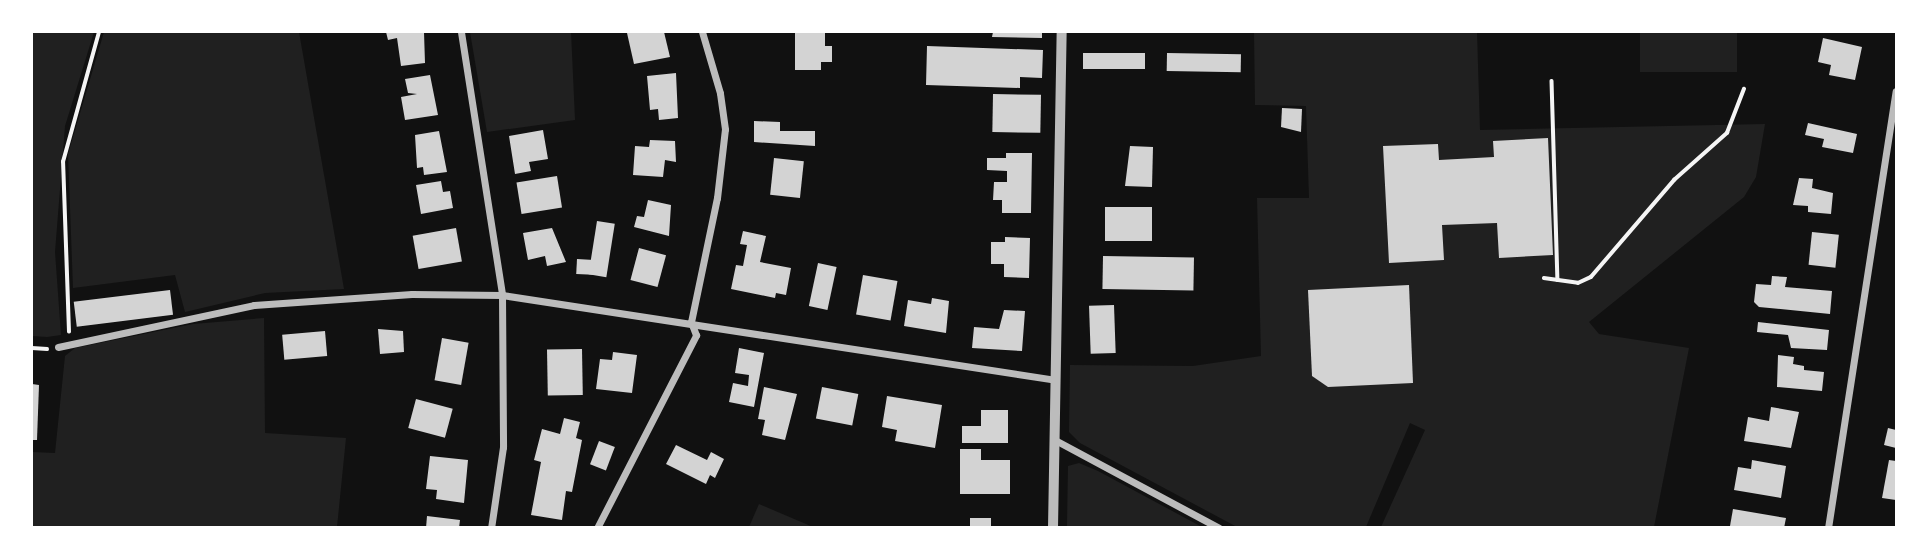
<!DOCTYPE html>
<style>
body{margin:0}
#map{position:relative;width:1928px;height:559px;overflow:hidden;background:#111;font-family:Montserrat,sans-serif}
div>[style]{position:absolute}
.green>*{inset:0;background:#202020;transform-origin:0 0}
.building>*{inset:0;background:#d3d3d3;transform-origin:0 0}
.path>*{height:3.5px;margin:-1.75px;padding:0 1.75px;transform-origin:1.75px;border-radius:1.75px;background:#f5f5f5}
.minor>*{height:7px;margin:-3.5px;padding:0 3.5px;transform-origin:3.5px;border-radius:3.5px;background:#bcbcbc}
.tertiary>*{height:10px;margin:-5px;padding:0 5px;transform-origin:5px;border-radius:5px;background:#bcbcbc}
span{translate:-50% -50%;white-space:nowrap;text-align:center;line-height:1.15;-webkit-text-stroke:6px #fff;paint-order:stroke}
.frame{position:absolute;inset:0;border:33px solid #fff;pointer-events:none}
</style>
<div id="map">
<div class="green">
<div style="clip-path:polygon(32px 32px,94px 32px,65px 126px,55px 252px,61px 335px,47px 337px,32px 336px)"></div>
<div style="clip-path:polygon(104px 32px,299px 32px,344px 289px,265px 293px,185px 312px,175px 275px,73px 288px,68px 154px)"></div>
<div style="clip-path:polygon(470px 32px,571px 32px,575px 120px,487px 132px)"></div>
<div style="clip-path:polygon(1254px 32px,1477px 32px,1480px 130px,1765px 124px,1756px 177px,1744px 197px,1589px 322px,1599px 334px,1689px 348px,1654px 527px,1381px 527px,1425px 430px,1410px 423px,1366px 527px,1237px 527px,1080px 443px,1069px 432px,1070px 365px,1193px 366px,1261px 356px,1257px 198px,1309px 198px,1306px 106px,1255px 105px)"></div>
<div style="left:1640px;top:32px;width:97px;height:40px"></div>
<div style="clip-path:polygon(264px 318px,265px 433px,346px 438px,337px 527px,32px 527px,32px 452px,55px 453px,65px 356px,75px 348px,193px 324px)"></div>
<div style="clip-path:polygon(1079px 463px,1098px 471px,1202px 527px,1067px 527px,1068px 466px)"></div>
<div style="clip-path:polygon(759px 504px,813px 527px,749px 527px)"></div>
</div>
<div class="building">
<div style="clip-path:polygon(386px 32px,424px 32px,425px 63px,401px 66px,397px 38px,388px 40px)"></div>
<div style="clip-path:polygon(633px 32px,664px 32px,670px 57px,634px 64px,627px 33px)"></div>
<div style="clip-path:polygon(795px 32px,825px 32px,825px 46px,832px 46px,832px 62px,821px 62px,821px 70px,795px 70px)"></div>
<div style="clip-path:polygon(993px 32px,1042px 32px,1042px 38px,992px 37px)"></div>
<div style="clip-path:polygon(1823px 38px,1862px 47px,1855px 80px,1829px 75px,1831px 65px,1818px 62px)"></div>
<div style="clip-path:polygon(927px 46px,1043px 50px,1042px 78px,1020px 77px,1020px 88px,926px 85px)"></div>
<div style="left:1145px;top:53px;width:16px;height:62px;rotate:90deg"></div>
<div style="left:1167px;top:53px;width:74px;height:18px;rotate:1deg"></div>
<div style="clip-path:polygon(676px 73px,678px 118px,659px 120px,658px 109px,650px 110px,647px 76px)"></div>
<div style="clip-path:polygon(430px 75px,438px 115px,405px 120px,401px 97px,417px 94px,408px 93px,405px 79px)"></div>
<div style="left:993px;top:94px;width:48px;height:38px;rotate:1deg"></div>
<div style="clip-path:polygon(1282px 108px,1302px 109px,1301px 132px,1281px 127px)"></div>
<div style="clip-path:polygon(754px 121px,780px 122px,780px 131px,815px 131px,815px 146px,754px 142px)"></div>
<div style="clip-path:polygon(1808px 123px,1857px 134px,1853px 153px,1822px 147px,1824px 139px,1805px 135px)"></div>
<div style="clip-path:polygon(543px 130px,548px 159px,529px 162px,531px 171px,515px 174px,509px 136px)"></div>
<div style="clip-path:polygon(439px 131px,447px 172px,424px 175px,423px 167px,417px 168px,415px 135px)"></div>
<div style="clip-path:polygon(1548px 138px,1553px 255px,1499px 258px,1497px 223px,1442px 225px,1444px 260px,1389px 263px,1383px 146px,1438px 144px,1439px 160px,1494px 157px,1493px 141px)"></div>
<div style="clip-path:polygon(650px 140px,675px 141px,676px 162px,665px 160px,663px 177px,633px 175px,635px 146px,649px 147px)"></div>
<div style="clip-path:polygon(1130px 146px,1153px 147px,1152px 187px,1125px 186px)"></div>
<div style="clip-path:polygon(1006px 153px,1032px 153px,1031px 213px,1002px 213px,1002px 200px,993px 200px,994px 182px,1007px 182px,1007px 171px,987px 170px,987px 158px,1006px 158px)"></div>
<div style="left:774px;top:158px;width:30px;height:37px;rotate:6deg"></div>
<div style="left:557px;top:176px;width:32px;height:41px;rotate:81deg"></div>
<div style="clip-path:polygon(1799px 178px,1813px 179px,1812px 188px,1833px 193px,1831px 214px,1808px 212px,1808px 206px,1793px 205px)"></div>
<div style="clip-path:polygon(441px 181px,443px 192px,450px 191px,453px 208px,421px 214px,416px 185px)"></div>
<div style="clip-path:polygon(648px 200px,671px 205px,669px 236px,634px 227px,637px 216px,644px 217px)"></div>
<div style="left:1105px;top:207px;width:47px;height:34px"></div>
<div style="left:597px;top:221px;width:18px;height:54px;rotate:9deg"></div>
<div style="left:456px;top:228px;width:34px;height:44px;rotate:80deg"></div>
<div style="clip-path:polygon(552px 228px,566px 262px,547px 266px,545px 256px,528px 260px,523px 233px)"></div>
<div style="clip-path:polygon(743px 231px,766px 236px,760px 262px,791px 268px,786px 295px,776px 293px,775px 298px,731px 289px,736px 265px,743px 266px,747px 245px,740px 244px)"></div>
<div style="left:1812px;top:232px;width:27px;height:33px;rotate:6deg"></div>
<div style="clip-path:polygon(1005px 237px,1030px 238px,1029px 278px,1004px 277px,1004px 264px,991px 264px,991px 242px,1005px 242px)"></div>
<div style="left:639px;top:248px;width:28px;height:33px;rotate:15deg"></div>
<div style="left:1103px;top:256px;width:91px;height:33px;rotate:1deg"></div>
<div style="left:577px;top:259px;width:17px;height:15px;rotate:3deg"></div>
<div style="left:818px;top:263px;width:19px;height:44px;rotate:12deg"></div>
<div style="left:863px;top:275px;width:35px;height:40px;rotate:10deg"></div>
<div style="clip-path:polygon(1772px 276px,1787px 277px,1785px 287px,1832px 291px,1830px 314px,1759px 307px,1754px 302px,1756px 284px,1771px 285px)"></div>
<div style="clip-path:polygon(1409px 285px,1413px 383px,1328px 387px,1312px 376px,1308px 290px)"></div>
<div style="left:170px;top:290px;width:25px;height:97px;rotate:83deg"></div>
<div style="clip-path:polygon(932px 298px,949px 301px,946px 333px,904px 326px,908px 300px,931px 304px)"></div>
<div style="left:1114px;top:305px;width:48px;height:25px;rotate:88deg"></div>
<div style="clip-path:polygon(1004px 310px,1025px 311px,1022px 351px,972px 348px,974px 327px,999px 329px)"></div>
<div style="clip-path:polygon(1758px 322px,1829px 330px,1827px 350px,1791px 348px,1788px 335px,1757px 332px)"></div>
<div style="clip-path:polygon(378px 329px,403px 331px,404px 352px,380px 354px)"></div>
<div style="left:325px;top:331px;width:25px;height:43px;rotate:85deg"></div>
<div style="left:442px;top:338px;width:27px;height:43px;rotate:10deg"></div>
<div style="clip-path:polygon(739px 348px,764px 353px,754px 407px,729px 402px,733px 383px,748px 386px,749px 375px,735px 373px)"></div>
<div style="left:582px;top:349px;width:46px;height:35px;rotate:89deg"></div>
<div style="clip-path:polygon(613px 352px,637px 355px,632px 393px,596px 389px,600px 359px,612px 360px)"></div>
<div style="clip-path:polygon(1778px 355px,1794px 357px,1793px 364px,1804px 366px,1804px 370px,1824px 372px,1822px 391px,1777px 387px)"></div>
<div style="clip-path:polygon(32px 384px,39px 385px,37px 440px,32px 440px)"></div>
<div style="clip-path:polygon(764px 387px,797px 394px,785px 440px,762px 435px,765px 420px,758px 419px)"></div>
<div style="left:822px;top:387px;width:37px;height:32px;rotate:11deg"></div>
<div style="clip-path:polygon(887px 396px,942px 405px,935px 448px,895px 441px,897px 430px,882px 427px)"></div>
<div style="left:416px;top:399px;width:38px;height:30px;rotate:15deg"></div>
<div style="clip-path:polygon(1771px 407px,1799px 412px,1791px 448px,1744px 441px,1748px 417px,1769px 421px)"></div>
<div style="clip-path:polygon(981px 410px,1008px 410px,1008px 443px,962px 443px,962px 426px,981px 426px)"></div>
<div style="clip-path:polygon(564px 418px,580px 422px,576px 438px,582px 440px,572px 492px,566px 491px,562px 520px,531px 515px,541px 462px,534px 460px,542px 429px,560px 434px)"></div>
<div style="clip-path:polygon(1888px 428px,1896px 430px,1896px 448px,1884px 445px)"></div>
<div style="left:599px;top:441px;width:17px;height:25px;rotate:21deg"></div>
<div style="clip-path:polygon(676px 445px,707px 460px,711px 452px,724px 459px,715px 478px,710px 475px,706px 484px,666px 464px)"></div>
<div style="clip-path:polygon(960px 449px,981px 449px,981px 460px,1010px 460px,1010px 494px,960px 494px)"></div>
<div style="clip-path:polygon(430px 456px,468px 460px,464px 503px,436px 499px,437px 490px,426px 489px)"></div>
<div style="clip-path:polygon(1752px 460px,1786px 466px,1781px 498px,1734px 490px,1738px 467px,1751px 469px)"></div>
<div style="clip-path:polygon(1889px 460px,1896px 461px,1896px 500px,1882px 498px)"></div>
<div style="clip-path:polygon(1733px 509px,1786px 518px,1784px 528px,1730px 526px)"></div>
<div style="clip-path:polygon(427px 516px,460px 520px,459px 528px,426px 528px)"></div>
<div style="left:970px;top:518px;width:21px;height:10px"></div>
</div>
<div class="path">
<div style="left:1552px;top:81px;width:199px;rotate:88.3deg"></div>
<div style="left:1544px;top:278px;width:34px;rotate:8deg"></div>
<div style="left:1578px;top:283px;width:14px;rotate:-25deg"></div>
<div style="left:1591px;top:277px;width:128px;rotate:-49.4deg"></div>
<div style="left:1674px;top:180px;width:71px;rotate:-41.6deg"></div>
<div style="left:1727px;top:133px;width:47px;rotate:-68.9deg"></div>
<div style="left:69px;top:332px;width:170px;rotate:-92deg"></div>
<div style="left:63px;top:162px;width:135px;rotate:-74.5deg"></div>
<div style="left:32px;top:348px;width:15px;rotate:4deg"></div>
</div>
<div class="minor">
<div style="left:461px;top:32px;width:266px;rotate:81.1deg"></div>
<div style="left:502px;top:295px;width:152px;rotate:89.6deg"></div>
<div style="left:503px;top:447px;width:82px;rotate:98.4deg"></div>
<div style="left:58px;top:347px;width:200px;rotate:-12.1deg"></div>
<div style="left:254px;top:305px;width:158px;rotate:-4deg"></div>
<div style="left:412px;top:294px;width:90px;rotate:0.6deg"></div>
<div style="left:502px;top:295px;width:560px;rotate:8.72deg"></div>
<div style="left:1055px;top:440px;width:186px;rotate:28.2deg"></div>
<div style="left:597px;top:528px;width:217px;rotate:-62.8deg"></div>
<div style="left:696px;top:335px;width:14px;rotate:-111deg"></div>
<div style="left:691px;top:322px;width:127px;rotate:-78.2deg"></div>
<div style="left:717px;top:198px;width:69px;rotate:-83.4deg"></div>
<div style="left:725px;top:129px;width:36px;rotate:-98deg"></div>
<div style="left:720px;top:93px;width:64px;rotate:-106.4deg"></div>
<div style="left:1828px;top:528px;width:442px;rotate:-81.2deg"></div>
</div>
<div class="tertiary">
<div style="left:1053px;top:528px;width:496px;rotate:-89deg"></div>
</div>
<div class="frame"></div>
</div>
